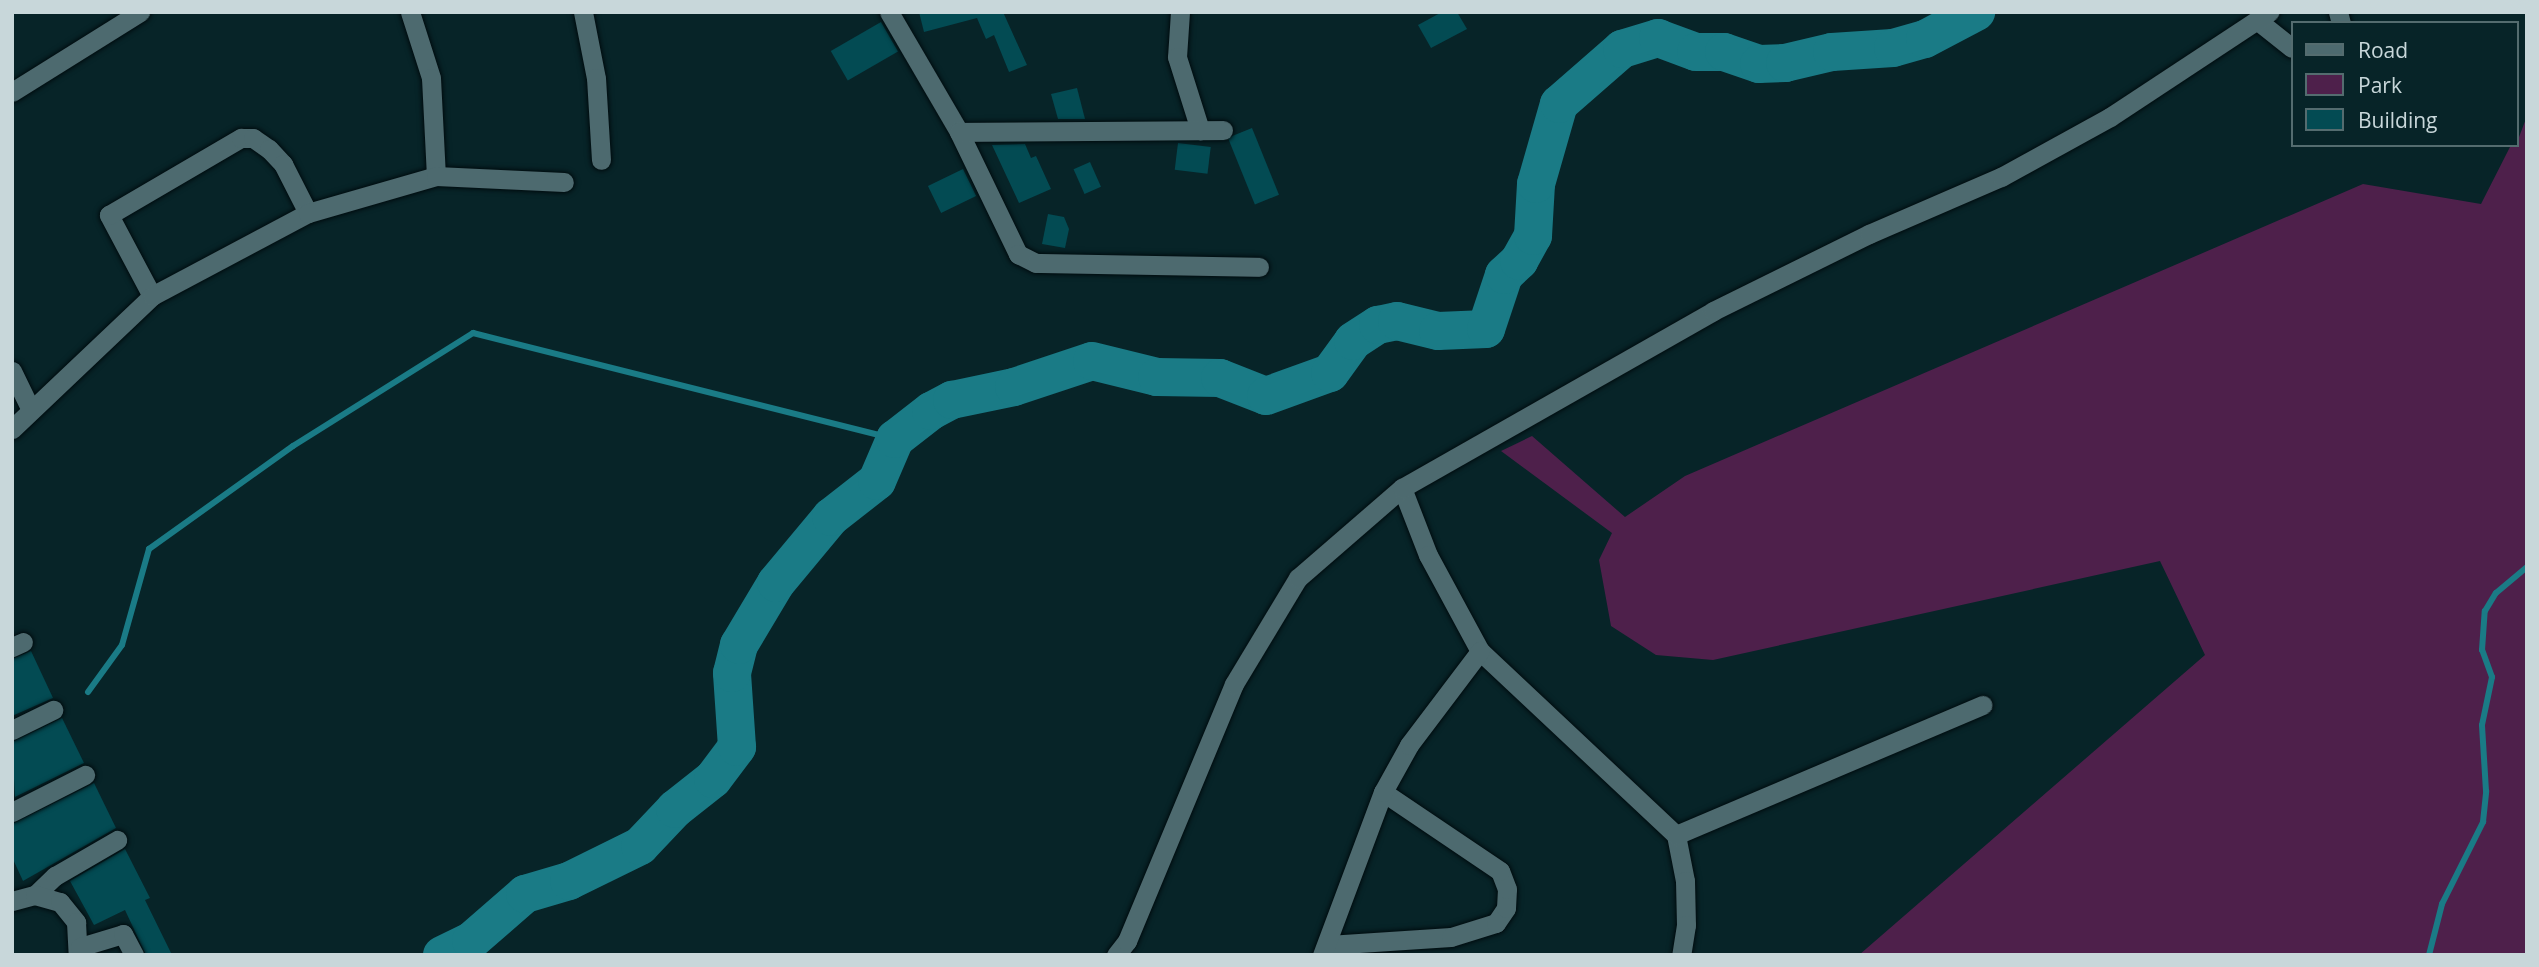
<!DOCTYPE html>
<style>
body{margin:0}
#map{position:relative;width:2539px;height:967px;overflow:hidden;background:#072428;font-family:"Open Sans",sans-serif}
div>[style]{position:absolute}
.green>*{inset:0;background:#4e204b}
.stream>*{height:6px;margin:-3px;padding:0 3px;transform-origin:3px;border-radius:3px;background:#1a7b86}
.river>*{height:38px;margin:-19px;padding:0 19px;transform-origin:19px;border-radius:19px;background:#1a7b86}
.building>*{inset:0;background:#034b53;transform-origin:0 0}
.roads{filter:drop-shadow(0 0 2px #000c0f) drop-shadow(0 0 2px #000c0f)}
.minor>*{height:19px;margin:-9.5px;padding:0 9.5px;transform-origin:9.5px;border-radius:9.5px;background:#4d6a6f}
span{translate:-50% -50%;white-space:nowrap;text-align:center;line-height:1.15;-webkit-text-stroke:5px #072428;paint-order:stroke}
.frame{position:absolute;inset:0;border:14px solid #c8d7da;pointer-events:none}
.legend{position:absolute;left:2291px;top:21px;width:228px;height:126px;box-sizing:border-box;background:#072428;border:2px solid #546c6f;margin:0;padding:9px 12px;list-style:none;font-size:21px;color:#c8d7da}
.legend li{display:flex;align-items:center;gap:14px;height:35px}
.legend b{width:35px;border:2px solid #546c6f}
</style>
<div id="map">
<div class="green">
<div style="clip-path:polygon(2527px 116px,2527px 955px,1859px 955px,2205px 655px,2160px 561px,1713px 660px,1656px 655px,1611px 626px,1599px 560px,1612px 533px,1501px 451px,1532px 436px,1625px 517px,1685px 476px,2363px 184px,2481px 204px,2511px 145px,2516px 145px)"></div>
</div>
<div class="stream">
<div style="left:88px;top:692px;width:58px;rotate:-54.1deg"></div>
<div style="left:122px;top:645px;width:100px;rotate:-74.3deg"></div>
<div style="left:149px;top:549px;width:177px;rotate:-35.6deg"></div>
<div style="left:293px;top:446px;width:213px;rotate:-32.1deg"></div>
<div style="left:473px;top:333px;width:435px;rotate:14.1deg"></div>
<div style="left:2429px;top:955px;width:53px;rotate:-75.7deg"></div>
<div style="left:2442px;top:904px;width:92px;rotate:-63.4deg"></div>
<div style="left:2483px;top:822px;width:31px;rotate:-84deg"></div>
<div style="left:2486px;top:791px;width:66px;rotate:-93.5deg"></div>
<div style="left:2482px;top:725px;width:49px;rotate:-78.2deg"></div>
<div style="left:2492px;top:677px;width:29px;rotate:-110deg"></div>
<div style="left:2482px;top:650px;width:39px;rotate:-86deg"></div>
<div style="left:2485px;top:611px;width:21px;rotate:-59deg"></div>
<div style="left:2496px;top:593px;width:40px;rotate:-40deg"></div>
</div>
<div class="river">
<div style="left:442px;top:955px;width:32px;rotate:-26deg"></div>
<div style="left:471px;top:941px;width:72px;rotate:-41deg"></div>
<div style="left:525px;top:894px;width:46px;rotate:-16.5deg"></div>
<div style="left:569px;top:881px;width:79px;rotate:-26.2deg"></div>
<div style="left:640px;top:846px;width:51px;rotate:-46.6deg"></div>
<div style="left:675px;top:809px;width:48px;rotate:-38.3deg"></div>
<div style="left:713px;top:779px;width:40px;rotate:-53deg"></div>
<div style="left:737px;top:747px;width:74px;rotate:-93.9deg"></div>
<div style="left:732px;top:673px;width:29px;rotate:-76deg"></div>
<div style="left:739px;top:645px;width:72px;rotate:-59.2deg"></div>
<div style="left:776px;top:583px;width:86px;rotate:-50.2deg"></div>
<div style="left:831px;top:517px;width:58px;rotate:-38deg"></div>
<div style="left:877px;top:481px;width:46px;rotate:-66.8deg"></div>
<div style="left:895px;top:439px;width:46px;rotate:-37.9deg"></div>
<div style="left:931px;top:411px;width:24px;rotate:-28deg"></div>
<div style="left:952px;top:400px;width:63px;rotate:-11.8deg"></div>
<div style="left:1014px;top:387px;width:82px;rotate:-18.4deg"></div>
<div style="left:1092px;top:361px;width:67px;rotate:13.8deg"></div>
<div style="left:1157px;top:377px;width:63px;rotate:0.9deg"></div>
<div style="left:1220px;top:378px;width:49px;rotate:21.4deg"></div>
<div style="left:1266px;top:396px;width:68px;rotate:-19.8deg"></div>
<div style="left:1330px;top:373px;width:39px;rotate:-54deg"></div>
<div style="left:1353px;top:341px;width:30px;rotate:-33deg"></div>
<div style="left:1378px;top:325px;width:19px;rotate:-12deg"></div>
<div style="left:1397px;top:321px;width:42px;rotate:13.7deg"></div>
<div style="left:1438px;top:331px;width:48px;rotate:-2.4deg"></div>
<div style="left:1486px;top:329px;width:57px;rotate:-71.6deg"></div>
<div style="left:1504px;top:275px;width:21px;rotate:-43deg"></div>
<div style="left:1519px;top:261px;width:29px;rotate:-61deg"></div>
<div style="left:1533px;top:236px;width:52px;rotate:-86.7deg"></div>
<div style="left:1536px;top:184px;width:83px;rotate:-74deg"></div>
<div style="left:1559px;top:104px;width:84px;rotate:-41.1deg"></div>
<div style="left:1622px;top:49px;width:38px;rotate:-17deg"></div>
<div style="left:1658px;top:38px;width:40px;rotate:20.2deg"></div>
<div style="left:1696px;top:52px;width:28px"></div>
<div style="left:1724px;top:52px;width:37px;rotate:19deg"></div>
<div style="left:1759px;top:64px;width:26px;rotate:-2deg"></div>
<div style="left:1785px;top:63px;width:48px;rotate:-13.2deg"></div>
<div style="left:1832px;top:52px;width:61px;rotate:-3.8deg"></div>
<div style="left:1893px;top:48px;width:33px;rotate:-16deg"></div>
<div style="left:1925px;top:39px;width:58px;rotate:-27.9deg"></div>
</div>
<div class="building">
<div style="clip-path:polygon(919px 12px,1003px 12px,1027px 65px,1009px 72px,994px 35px,986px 39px,977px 18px,924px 32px)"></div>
<div style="clip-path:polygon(1442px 12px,1457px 12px,1467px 29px,1431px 48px,1418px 25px)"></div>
<div style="left:881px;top:22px;width:34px;height:58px;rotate:60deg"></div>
<div style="clip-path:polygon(1077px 88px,1085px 119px,1058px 119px,1051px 94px)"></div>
<div style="left:1252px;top:128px;width:72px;height:26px;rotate:68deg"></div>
<div style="left:1178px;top:143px;width:33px;height:27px;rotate:7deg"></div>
<div style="clip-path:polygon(1025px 144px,1031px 158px,1036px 156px,1051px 189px,1019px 203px,992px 145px)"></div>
<div style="left:1090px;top:162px;width:27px;height:18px;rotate:66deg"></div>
<div style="left:963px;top:169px;width:30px;height:39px;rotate:64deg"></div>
<div style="clip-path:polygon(1048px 214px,1064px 217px,1069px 229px,1065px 248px,1042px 244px)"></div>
<div style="clip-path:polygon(31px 651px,53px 698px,12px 716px,12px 659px)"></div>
<div style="clip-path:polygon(62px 718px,84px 763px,15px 797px,12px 742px)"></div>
<div style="clip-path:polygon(94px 783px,116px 828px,23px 881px,12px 857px,12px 824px)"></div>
<div style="clip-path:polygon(125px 849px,150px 898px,145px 900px,172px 955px,146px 955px,125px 910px,94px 925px,70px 881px)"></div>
</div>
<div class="roads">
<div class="minor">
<div style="left:410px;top:12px;width:69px;rotate:72.3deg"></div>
<div style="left:431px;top:78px;width:98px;rotate:87.1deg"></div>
<div style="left:583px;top:12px;width:67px;rotate:78.9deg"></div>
<div style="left:596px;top:78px;width:82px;rotate:86.5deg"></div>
<div style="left:889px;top:12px;width:139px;rotate:59.7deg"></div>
<div style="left:959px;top:132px;width:136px;rotate:64.2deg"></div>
<div style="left:1018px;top:254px;width:20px;rotate:27deg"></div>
<div style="left:1036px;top:263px;width:223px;rotate:1deg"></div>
<div style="left:1180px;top:12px;width:45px;rotate:93.8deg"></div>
<div style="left:1177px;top:57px;width:77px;rotate:72.5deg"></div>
<div style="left:2338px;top:12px;width:11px;rotate:75deg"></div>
<div style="left:2258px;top:21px;width:43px;rotate:38.5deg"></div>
<div style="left:12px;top:92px;width:151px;rotate:-32deg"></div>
<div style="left:959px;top:132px;width:264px;rotate:-0.4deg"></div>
<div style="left:152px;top:296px;width:92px;rotate:-118deg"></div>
<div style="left:109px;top:215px;width:153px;rotate:-30.3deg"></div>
<div style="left:241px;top:138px;width:12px"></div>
<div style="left:253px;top:138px;width:19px;rotate:35deg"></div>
<div style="left:269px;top:149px;width:21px;rotate:47deg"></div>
<div style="left:283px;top:164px;width:55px;rotate:63deg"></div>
<div style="left:12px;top:371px;width:41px;rotate:64.1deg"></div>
<div style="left:12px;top:429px;width:193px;rotate:-43.5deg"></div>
<div style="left:152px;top:296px;width:177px;rotate:-28deg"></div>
<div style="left:308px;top:213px;width:133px;rotate:-16.1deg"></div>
<div style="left:436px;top:176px;width:128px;rotate:2.7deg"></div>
<div style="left:1402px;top:488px;width:72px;rotate:68.8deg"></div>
<div style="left:1428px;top:555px;width:109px;rotate:61.6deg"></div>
<div style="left:1480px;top:651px;width:269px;rotate:43.2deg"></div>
<div style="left:1676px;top:835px;width:47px;rotate:78.9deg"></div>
<div style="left:1685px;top:881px;width:44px;rotate:88.7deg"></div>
<div style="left:1686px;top:925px;width:30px;rotate:99deg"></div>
<div style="left:12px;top:647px;width:12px;rotate:-24deg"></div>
<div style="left:12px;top:730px;width:46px;rotate:-26deg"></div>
<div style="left:12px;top:812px;width:82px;rotate:-26.9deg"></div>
<div style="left:1676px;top:835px;width:333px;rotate:-23deg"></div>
<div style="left:35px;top:895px;width:28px;rotate:-44deg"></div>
<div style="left:55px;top:876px;width:72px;rotate:-30.1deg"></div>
<div style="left:12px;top:901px;width:24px;rotate:-15deg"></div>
<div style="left:35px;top:895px;width:26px;rotate:16deg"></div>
<div style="left:60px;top:902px;width:26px;rotate:51deg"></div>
<div style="left:76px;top:922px;width:33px;rotate:87deg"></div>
<div style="left:1328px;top:945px;width:123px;rotate:-3.7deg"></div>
<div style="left:1451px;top:937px;width:47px;rotate:-17.3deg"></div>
<div style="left:1496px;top:923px;width:18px;rotate:-56deg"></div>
<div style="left:1506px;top:908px;width:19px;rotate:-87deg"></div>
<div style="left:1507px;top:889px;width:19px;rotate:-111deg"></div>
<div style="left:1500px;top:871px;width:141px;rotate:-146deg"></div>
<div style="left:80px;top:947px;width:45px;rotate:-16.8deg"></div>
<div style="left:123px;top:934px;width:24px;rotate:62deg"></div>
<div style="left:1116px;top:955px;width:18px;rotate:-52deg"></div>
<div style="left:1127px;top:941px;width:278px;rotate:-67.4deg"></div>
<div style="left:1234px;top:684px;width:124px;rotate:-58.9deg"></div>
<div style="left:1298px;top:578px;width:138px;rotate:-40.9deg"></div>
<div style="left:1402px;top:488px;width:358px;rotate:-29.6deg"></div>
<div style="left:1713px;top:311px;width:174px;rotate:-26.3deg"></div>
<div style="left:1869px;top:234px;width:144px;rotate:-23.4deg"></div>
<div style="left:2001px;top:177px;width:124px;rotate:-28.8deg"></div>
<div style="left:2110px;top:117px;width:191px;rotate:-33.4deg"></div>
<div style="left:1322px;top:955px;width:174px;rotate:-69.5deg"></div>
<div style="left:1383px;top:792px;width:54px;rotate:-61deg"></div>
<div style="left:1409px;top:745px;width:118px;rotate:-52.9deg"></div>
</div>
</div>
<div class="frame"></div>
<ul class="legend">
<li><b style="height:9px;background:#4d6a6f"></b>Road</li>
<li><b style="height:19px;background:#4e204b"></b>Park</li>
<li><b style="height:19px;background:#034b53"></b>Building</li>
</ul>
</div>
